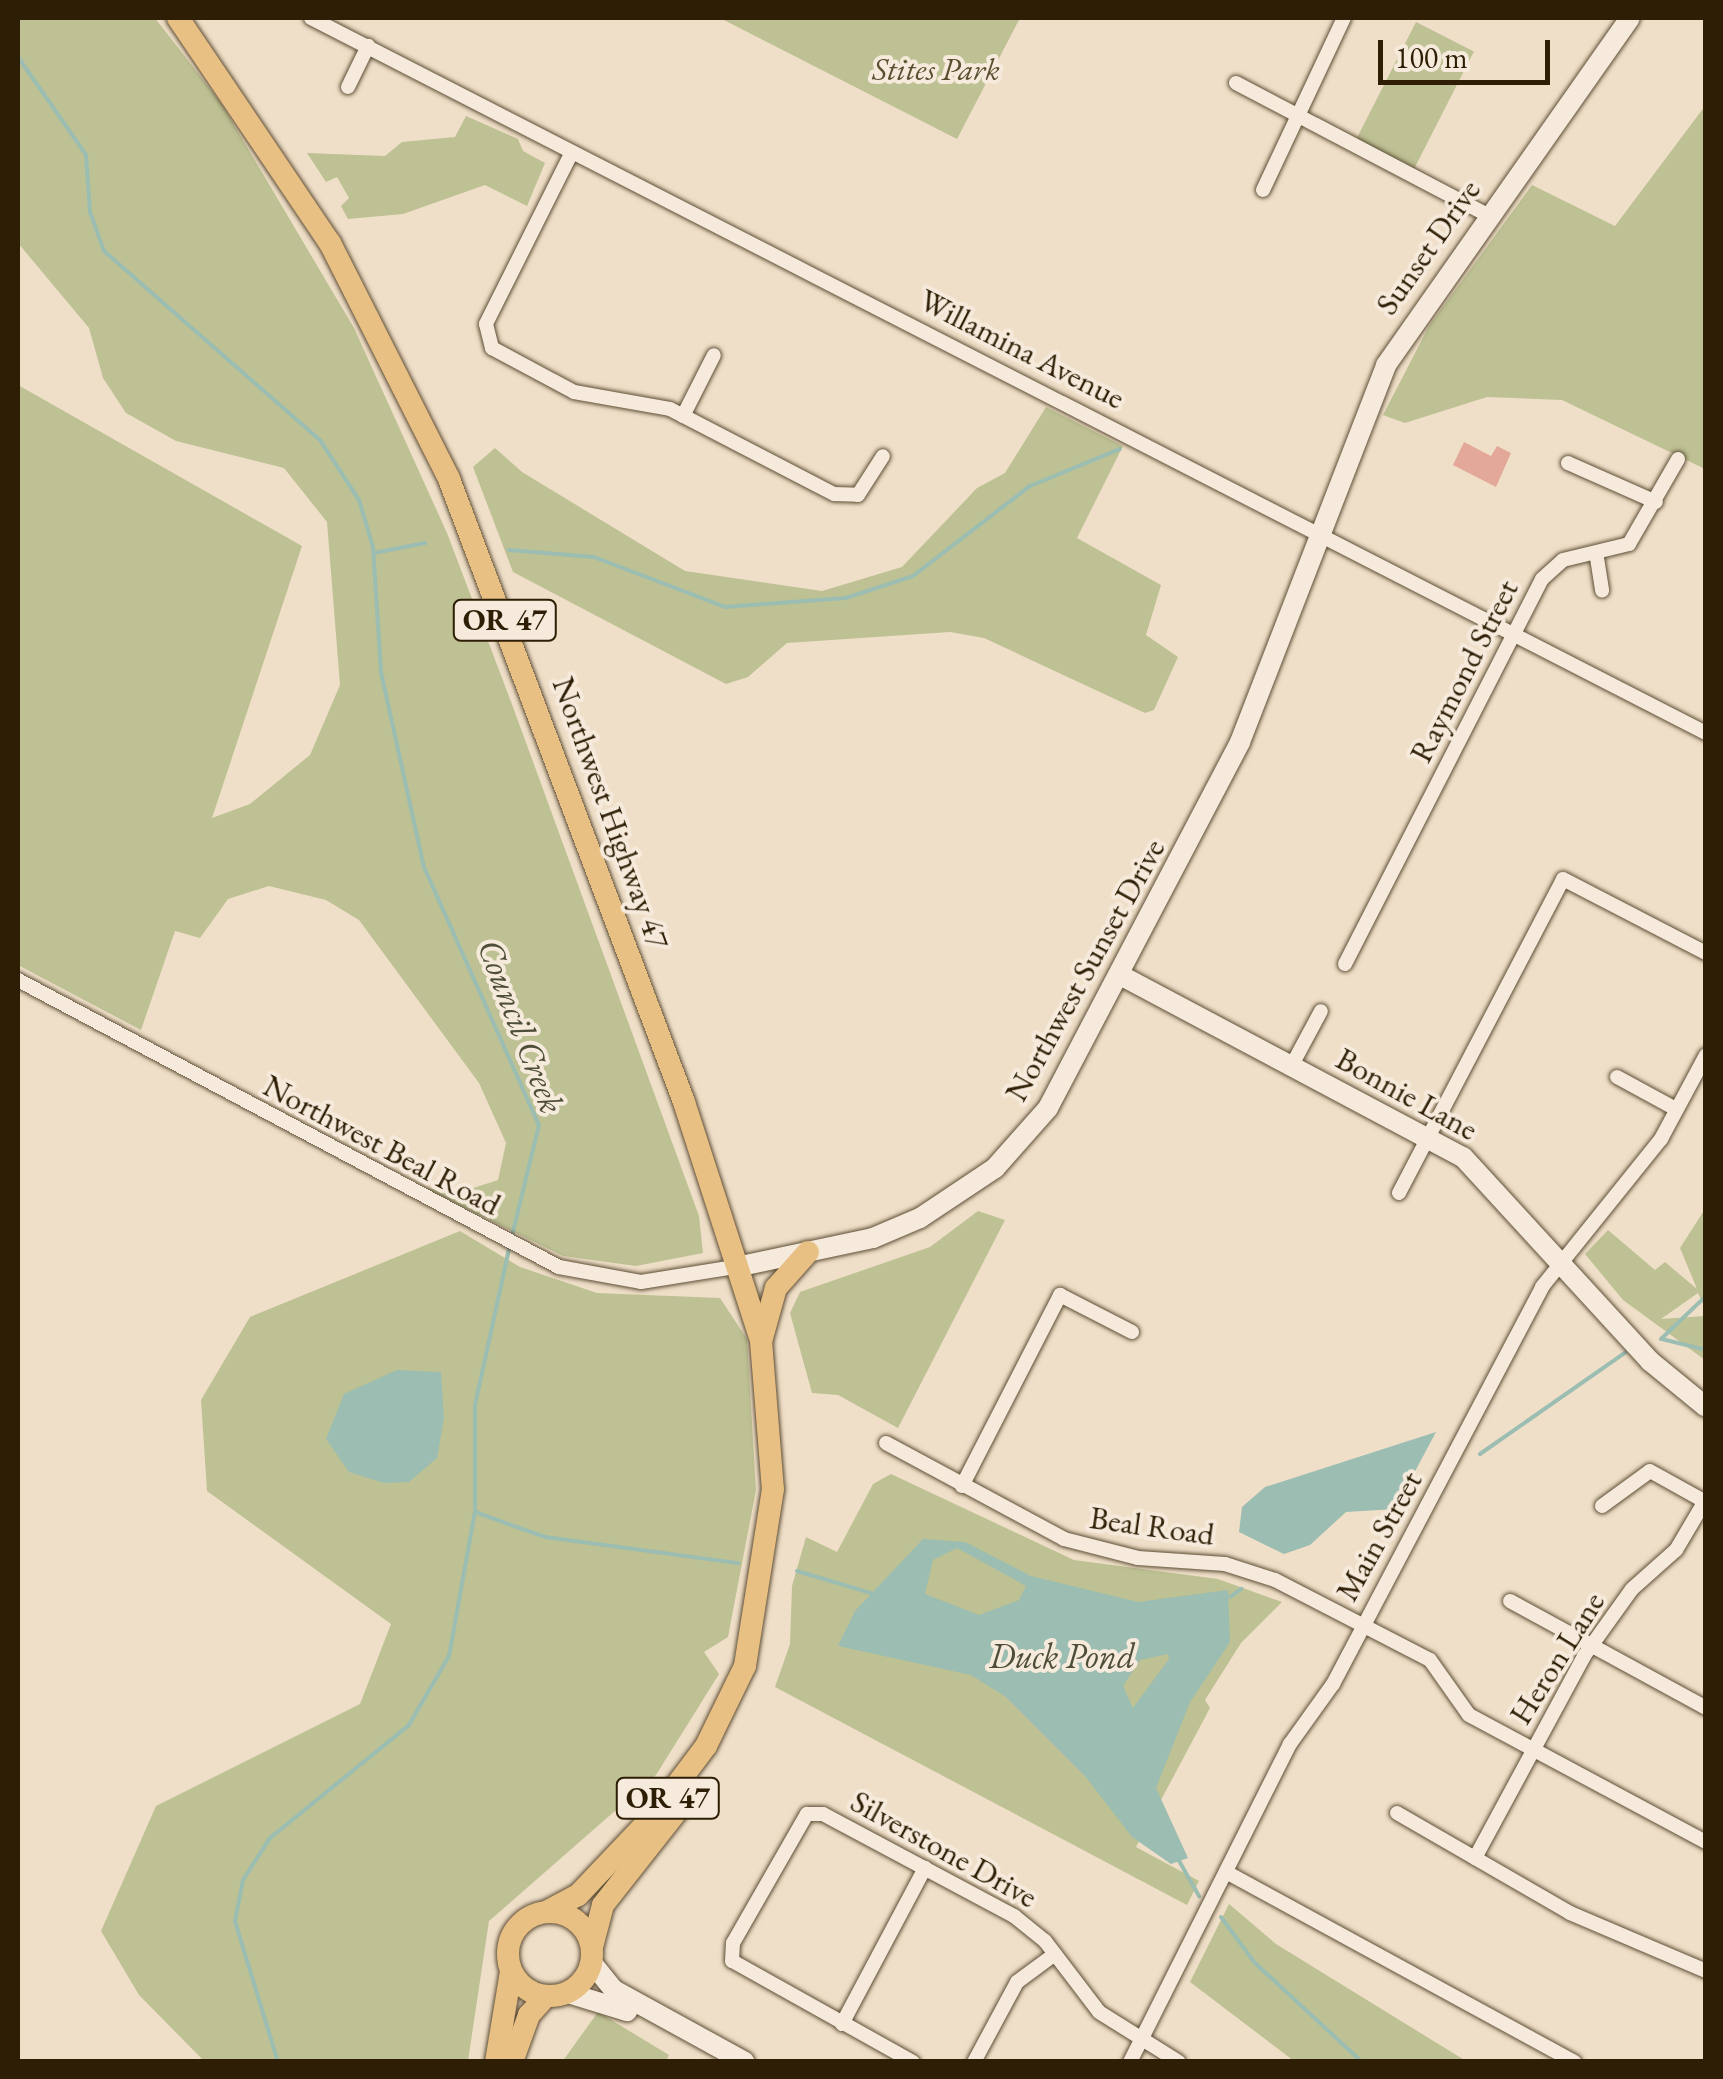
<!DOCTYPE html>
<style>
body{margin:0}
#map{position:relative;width:1723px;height:2079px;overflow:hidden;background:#f0dfc8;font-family:"EB Garamond",serif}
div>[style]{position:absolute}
.green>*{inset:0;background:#bdc193;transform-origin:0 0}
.water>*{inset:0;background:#9bbdb2}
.stream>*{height:4px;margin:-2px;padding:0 2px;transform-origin:2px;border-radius:2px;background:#9bbdb2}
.building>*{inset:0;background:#e3a897}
.roads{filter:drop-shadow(0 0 2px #5e4e36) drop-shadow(0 0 2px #5e4e36)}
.street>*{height:14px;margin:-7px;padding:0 7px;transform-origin:7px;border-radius:7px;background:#f5eadb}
.secondary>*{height:20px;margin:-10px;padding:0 10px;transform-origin:10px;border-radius:10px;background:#f5eadb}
.primary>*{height:22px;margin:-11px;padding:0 11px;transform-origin:11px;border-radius:11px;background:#e8c084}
.primary>.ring{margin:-11px;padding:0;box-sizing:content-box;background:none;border:22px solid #e8c084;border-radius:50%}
span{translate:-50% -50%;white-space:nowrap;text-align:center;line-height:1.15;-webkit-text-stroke:8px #f5eadb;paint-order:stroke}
.shield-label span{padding:2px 8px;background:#f5eadb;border:2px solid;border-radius:8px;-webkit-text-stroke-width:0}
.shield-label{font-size:30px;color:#2e1e05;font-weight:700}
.park-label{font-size:32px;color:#594f30;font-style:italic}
.street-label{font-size:32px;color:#2e1e05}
.water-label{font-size:35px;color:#4f4e39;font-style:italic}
.frame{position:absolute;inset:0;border:20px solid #2e1e05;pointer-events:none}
.scale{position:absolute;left:1378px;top:40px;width:172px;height:45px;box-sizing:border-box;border:5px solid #2e1e05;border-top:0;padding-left:12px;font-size:30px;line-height:35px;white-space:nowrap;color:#2e1e05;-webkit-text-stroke:8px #f5eadb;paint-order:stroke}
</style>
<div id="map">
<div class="green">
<div style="clip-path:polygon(18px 18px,155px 18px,221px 103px,354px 328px,447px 533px,513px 707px,699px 1216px,703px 1253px,636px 1266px,563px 1256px,424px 1188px,461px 1192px,498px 1180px,506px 1143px,479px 1083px,359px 920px,326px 900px,269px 886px,228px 899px,200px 938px,175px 931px,141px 1030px,18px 965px,18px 385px,302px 546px,212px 818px,250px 804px,310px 755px,340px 685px,327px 522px,284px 468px,176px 441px,126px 413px,103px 378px,89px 328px,18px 243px)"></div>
<div style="clip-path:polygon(720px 18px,1020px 18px,957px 139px)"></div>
<div style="left:1416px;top:22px;width:65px;height:133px;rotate:27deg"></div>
<div style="clip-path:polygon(1705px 106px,1705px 469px,1562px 400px,1487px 397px,1405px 423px,1383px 415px,1429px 326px,1532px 185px,1615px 226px)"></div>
<div style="clip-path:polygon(466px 116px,518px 139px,523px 151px,545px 163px,527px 206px,485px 185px,403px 214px,348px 219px,341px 206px,349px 198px,337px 177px,326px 182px,307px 153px,385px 156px,402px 142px,455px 137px)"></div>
<div style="clip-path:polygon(1046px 407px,1123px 446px,1077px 538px,1161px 585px,1146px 635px,1178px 657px,1154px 710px,1145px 713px,984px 638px,950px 632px,787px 643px,748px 677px,726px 684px,513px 572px,473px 467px,495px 448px,522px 472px,685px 571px,822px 591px,902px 567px,977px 488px,1005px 473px)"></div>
<div style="clip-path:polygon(1705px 1209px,1705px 1308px,1698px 1293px,1661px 1319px,1705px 1316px,1705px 1360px,1623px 1300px,1585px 1254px,1608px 1230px,1655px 1270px,1665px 1262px,1697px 1289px,1680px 1248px)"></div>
<div style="clip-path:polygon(978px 1211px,1005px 1220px,898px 1428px,838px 1395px,812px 1393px,790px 1313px,800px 1292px,930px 1247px)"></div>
<div style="clip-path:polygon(460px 1231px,520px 1267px,597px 1293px,720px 1298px,747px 1339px,756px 1490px,728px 1637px,704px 1652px,719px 1674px,656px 1775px,489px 1921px,468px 2061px,204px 2061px,139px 1995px,101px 1931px,156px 1806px,360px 1704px,391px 1624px,207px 1491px,201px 1400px,250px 1317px)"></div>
<div style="clip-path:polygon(891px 1474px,1074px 1560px,1218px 1579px,1282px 1602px,1241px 1643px,1205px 1700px,1210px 1708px,1136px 1847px,1199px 1881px,1187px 1905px,775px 1687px,790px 1644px,792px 1586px,806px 1537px,837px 1552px,873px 1484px)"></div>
<div style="clip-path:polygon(1229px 1904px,1276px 1944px,1466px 2061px,1294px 2061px,1190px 1982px)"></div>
<div style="clip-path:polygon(598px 2012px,669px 2055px,666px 2061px,562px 2062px)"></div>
</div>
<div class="water">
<div style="clip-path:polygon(397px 1370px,441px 1372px,444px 1418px,437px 1458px,409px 1482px,384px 1483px,349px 1472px,326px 1439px,344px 1394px)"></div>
<div style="clip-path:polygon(1436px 1432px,1395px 1509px,1346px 1512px,1310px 1545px,1284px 1554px,1239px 1532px,1242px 1507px,1265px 1487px)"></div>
<div style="clip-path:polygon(evenodd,923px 1539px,965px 1542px,1031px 1576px,1138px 1602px,1228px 1590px,1230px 1642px,1190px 1702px,1156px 1788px,1188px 1858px,1171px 1864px,1132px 1837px,1085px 1776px,1006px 1697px,971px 1675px,838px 1646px,855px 1611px,923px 1539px,957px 1548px,1026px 1586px,1019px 1600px,979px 1615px,925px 1594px,933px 1560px,957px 1548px,923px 1539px,1168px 1654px,1169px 1659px,1133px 1708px,1123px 1686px,1140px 1660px,1168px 1654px)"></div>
</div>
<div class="stream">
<div style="left:18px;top:57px;width:119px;rotate:55.2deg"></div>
<div style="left:86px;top:155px;width:57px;rotate:86deg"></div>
<div style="left:90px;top:212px;width:41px;rotate:70.3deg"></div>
<div style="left:104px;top:251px;width:287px;rotate:41.2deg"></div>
<div style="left:320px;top:440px;width:72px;rotate:57deg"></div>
<div style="left:359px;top:500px;width:49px;rotate:73.4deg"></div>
<div style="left:373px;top:547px;width:125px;rotate:86.3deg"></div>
<div style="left:381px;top:672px;width:200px;rotate:77.6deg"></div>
<div style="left:424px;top:867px;width:282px;rotate:66deg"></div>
<div style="left:539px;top:1125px;width:114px;rotate:103.7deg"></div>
<div style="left:509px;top:550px;width:85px;rotate:4.7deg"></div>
<div style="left:594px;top:557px;width:140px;rotate:20.9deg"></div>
<div style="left:725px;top:607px;width:121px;rotate:-4.3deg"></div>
<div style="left:846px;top:598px;width:71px;rotate:-18.2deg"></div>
<div style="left:913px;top:576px;width:148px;rotate:-37.6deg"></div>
<div style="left:1030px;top:486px;width:97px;rotate:-22.3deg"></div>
<div style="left:374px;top:553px;width:52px;rotate:-11.1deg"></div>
<div style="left:1661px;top:1339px;width:62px;rotate:-43.7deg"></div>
<div style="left:1662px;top:1339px;width:45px;rotate:14deg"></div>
<div style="left:1480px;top:1454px;width:177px;rotate:-34.9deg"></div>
<div style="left:475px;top:1512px;width:74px;rotate:19.7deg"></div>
<div style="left:545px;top:1537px;width:195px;rotate:7.7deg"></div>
<div style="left:797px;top:1571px;width:80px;rotate:16.6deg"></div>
<div style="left:1230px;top:1597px;width:14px;rotate:-36deg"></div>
<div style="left:1178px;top:1859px;width:43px;rotate:60.4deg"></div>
<div style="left:1221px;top:1917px;width:56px;rotate:53.7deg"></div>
<div style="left:1254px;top:1962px;width:147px;rotate:42.8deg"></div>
<div style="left:278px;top:2062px;width:147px;rotate:-107deg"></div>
<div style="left:235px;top:1921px;width:42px;rotate:-79deg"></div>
<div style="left:243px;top:1880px;width:50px;rotate:-57.3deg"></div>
<div style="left:270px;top:1838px;width:179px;rotate:-39.1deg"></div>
<div style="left:409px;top:1725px;width:80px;rotate:-59.9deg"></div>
<div style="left:449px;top:1656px;width:146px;rotate:-79.8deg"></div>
<div style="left:475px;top:1512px;width:107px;rotate:-90deg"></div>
<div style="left:475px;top:1405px;width:164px;rotate:-77.7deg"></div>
</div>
<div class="building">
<div style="clip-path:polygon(1464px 442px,1491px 456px,1497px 446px,1511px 453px,1496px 487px,1453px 465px)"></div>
</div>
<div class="roads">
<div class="street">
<div style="left:311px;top:18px;width:1568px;rotate:27.14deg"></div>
<div style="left:1236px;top:83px;width:284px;rotate:27.7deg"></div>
<div style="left:348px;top:87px;width:46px;rotate:-64deg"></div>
<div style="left:571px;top:154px;width:190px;rotate:116.6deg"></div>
<div style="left:486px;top:324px;width:25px;rotate:76deg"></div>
<div style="left:492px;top:348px;width:93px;rotate:28.2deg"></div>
<div style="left:574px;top:392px;width:97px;rotate:10deg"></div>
<div style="left:670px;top:409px;width:185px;rotate:27.4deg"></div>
<div style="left:834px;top:494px;width:24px;rotate:2deg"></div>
<div style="left:858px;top:495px;width:46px;rotate:-57.3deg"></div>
<div style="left:1263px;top:190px;width:190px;rotate:-64.8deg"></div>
<div style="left:683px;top:416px;width:68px;rotate:-63.1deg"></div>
<div style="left:1568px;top:463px;width:96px;rotate:23.9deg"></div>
<div style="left:1597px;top:558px;width:33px;rotate:81deg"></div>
<div style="left:1345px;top:964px;width:432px;rotate:-62.9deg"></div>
<div style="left:1542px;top:579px;width:28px;rotate:-42deg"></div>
<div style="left:1563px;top:560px;width:68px;rotate:-13.6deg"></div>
<div style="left:1629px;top:544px;width:98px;rotate:-60deg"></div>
<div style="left:18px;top:980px;width:612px;rotate:27.95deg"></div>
<div style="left:559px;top:1267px;width:83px;rotate:10.4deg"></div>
<div style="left:641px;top:1282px;width:101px;rotate:-9.1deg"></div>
<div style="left:1292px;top:1065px;width:61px;rotate:-61.8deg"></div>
<div style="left:1617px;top:1077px;width:67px;rotate:28.5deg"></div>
<div style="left:1399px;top:1193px;width:354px;rotate:-62.4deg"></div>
<div style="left:1563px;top:879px;width:161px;rotate:27.4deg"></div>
<div style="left:886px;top:1443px;width:202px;rotate:28.3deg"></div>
<div style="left:1064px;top:1539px;width:76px;rotate:14.4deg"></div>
<div style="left:1138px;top:1558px;width:87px;rotate:3.9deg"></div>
<div style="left:1225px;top:1564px;width:52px;rotate:17.7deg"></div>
<div style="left:1275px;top:1580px;width:174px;rotate:27.3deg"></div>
<div style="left:1430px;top:1660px;width:67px;rotate:54.7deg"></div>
<div style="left:1469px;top:1715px;width:269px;rotate:28.2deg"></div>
<div style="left:962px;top:1486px;width:215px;rotate:-62.8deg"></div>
<div style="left:1060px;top:1295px;width:81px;rotate:27.2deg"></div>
<div style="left:1602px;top:1506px;width:59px;rotate:-36.1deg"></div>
<div style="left:1650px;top:1471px;width:64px;rotate:29deg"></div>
<div style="left:1510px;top:1601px;width:223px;rotate:28.6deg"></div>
<div style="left:1397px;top:1813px;width:200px;rotate:30deg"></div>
<div style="left:1570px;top:1913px;width:148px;rotate:23.1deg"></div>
<div style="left:1475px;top:1858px;width:230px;rotate:-61.6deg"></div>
<div style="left:1584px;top:1656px;width:82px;rotate:-54.4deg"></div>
<div style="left:1632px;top:1589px;width:59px;rotate:-41.6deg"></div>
<div style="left:1676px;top:1550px;width:57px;rotate:-59.4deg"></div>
<div style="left:1226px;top:1872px;width:397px;rotate:28.6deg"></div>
<div style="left:842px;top:2024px;width:177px;rotate:-62deg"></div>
<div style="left:913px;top:2062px;width:207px;rotate:-150.8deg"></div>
<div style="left:732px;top:1961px;width:18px;rotate:-87deg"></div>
<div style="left:733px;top:1943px;width:149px;rotate:-60.2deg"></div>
<div style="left:807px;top:1814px;width:16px"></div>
<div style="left:823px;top:1814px;width:217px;rotate:28.1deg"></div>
<div style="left:1014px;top:1916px;width:40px;rotate:39deg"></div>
<div style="left:1045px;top:1941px;width:89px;rotate:52.7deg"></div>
<div style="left:1099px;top:2012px;width:94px;rotate:32deg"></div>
<div style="left:974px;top:2062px;width:91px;rotate:-61.7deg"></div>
<div style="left:1017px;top:1982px;width:47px;rotate:-36.4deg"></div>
<div style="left:1130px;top:2062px;width:356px;rotate:-63.3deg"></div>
<div style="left:1290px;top:1744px;width:74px;rotate:-54.4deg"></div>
<div style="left:1333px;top:1684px;width:449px;rotate:-62.2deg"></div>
<div style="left:1542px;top:1287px;width:190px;rotate:-51.2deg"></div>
<div style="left:1661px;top:1139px;width:95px;rotate:-61.8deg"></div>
</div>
<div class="secondary">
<div style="left:1120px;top:975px;width:388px;rotate:28deg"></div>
<div style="left:1463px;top:1157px;width:277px;rotate:47.5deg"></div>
<div style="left:1650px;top:1361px;width:72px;rotate:39.4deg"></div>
<div style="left:741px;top:1266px;width:135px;rotate:-12deg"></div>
<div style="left:873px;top:1238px;width:51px;rotate:-23.1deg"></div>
<div style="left:920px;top:1218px;width:90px;rotate:-33.7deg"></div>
<div style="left:995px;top:1168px;width:80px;rotate:-48.5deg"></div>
<div style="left:1048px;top:1108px;width:413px;rotate:-62.3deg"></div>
<div style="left:1240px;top:742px;width:404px;rotate:-68.8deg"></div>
<div style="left:1386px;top:365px;width:424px;rotate:-54.9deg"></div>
<div style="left:592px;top:1963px;width:35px;rotate:51deg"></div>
<div style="left:614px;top:1990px;width:149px;rotate:28.8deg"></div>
<div style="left:568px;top:1993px;width:62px;rotate:17deg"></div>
</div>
<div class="primary">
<div style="left:178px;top:18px;width:272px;rotate:56deg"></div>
<div style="left:330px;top:243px;width:264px;rotate:63.2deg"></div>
<div style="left:449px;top:479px;width:666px;rotate:69.33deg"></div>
<div style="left:684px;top:1102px;width:251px;rotate:72.1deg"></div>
<div style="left:761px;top:1341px;width:148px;rotate:85.4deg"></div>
<div style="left:773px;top:1489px;width:179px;rotate:99deg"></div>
<div style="left:745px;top:1666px;width:89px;rotate:116deg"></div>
<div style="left:706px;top:1746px;width:85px;rotate:126.9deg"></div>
<div style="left:655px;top:1814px;width:112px;rotate:133.5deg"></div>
<div style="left:578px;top:1895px;width:36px;rotate:152deg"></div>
<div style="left:762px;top:1338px;width:52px;rotate:-74.4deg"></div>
<div style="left:776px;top:1288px;width:48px;rotate:-48.4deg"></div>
<div class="ring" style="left:508px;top:1912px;width:62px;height:62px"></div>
<div style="left:592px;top:1947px;width:43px;rotate:-75.3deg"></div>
<div style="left:603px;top:1905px;width:120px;rotate:-51.8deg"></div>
<div style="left:496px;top:2062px;width:92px;rotate:-80.6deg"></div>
<div style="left:512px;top:2062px;width:50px;rotate:-70.1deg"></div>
<div style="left:529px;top:2015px;width:25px;rotate:-48deg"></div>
</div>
</div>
<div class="shield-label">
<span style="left:505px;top:620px">OR 47</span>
<span style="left:668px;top:1798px">OR 47</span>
</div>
<div class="park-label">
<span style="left:936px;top:69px">Stites Park</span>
</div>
<div class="street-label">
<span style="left:1428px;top:247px;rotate:-55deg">Sunset Drive</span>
<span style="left:1022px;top:349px;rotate:27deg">Willamina Avenue</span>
<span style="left:1464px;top:671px;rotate:-63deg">Raymond Street</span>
<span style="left:611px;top:813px;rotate:70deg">Northwest Highway 47</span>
<span style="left:1085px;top:970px;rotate:-61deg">Northwest Sunset Drive</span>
<span style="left:1407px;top:1094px;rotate:29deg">Bonnie Lane</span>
<span style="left:382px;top:1145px;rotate:28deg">Northwest Beal Road</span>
<span style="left:1152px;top:1526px;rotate:8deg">Beal Road</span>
<span style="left:1379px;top:1536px;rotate:-61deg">Main Street</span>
<span style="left:1557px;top:1658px;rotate:-58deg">Heron Lane</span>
<span style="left:944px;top:1849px;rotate:29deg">Silverstone Drive</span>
</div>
<div class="water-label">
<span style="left:521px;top:1026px;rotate:69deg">Council Creek</span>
<span style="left:1062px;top:1656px">Duck Pond</span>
</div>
<div class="frame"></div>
<div class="scale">100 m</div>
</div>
